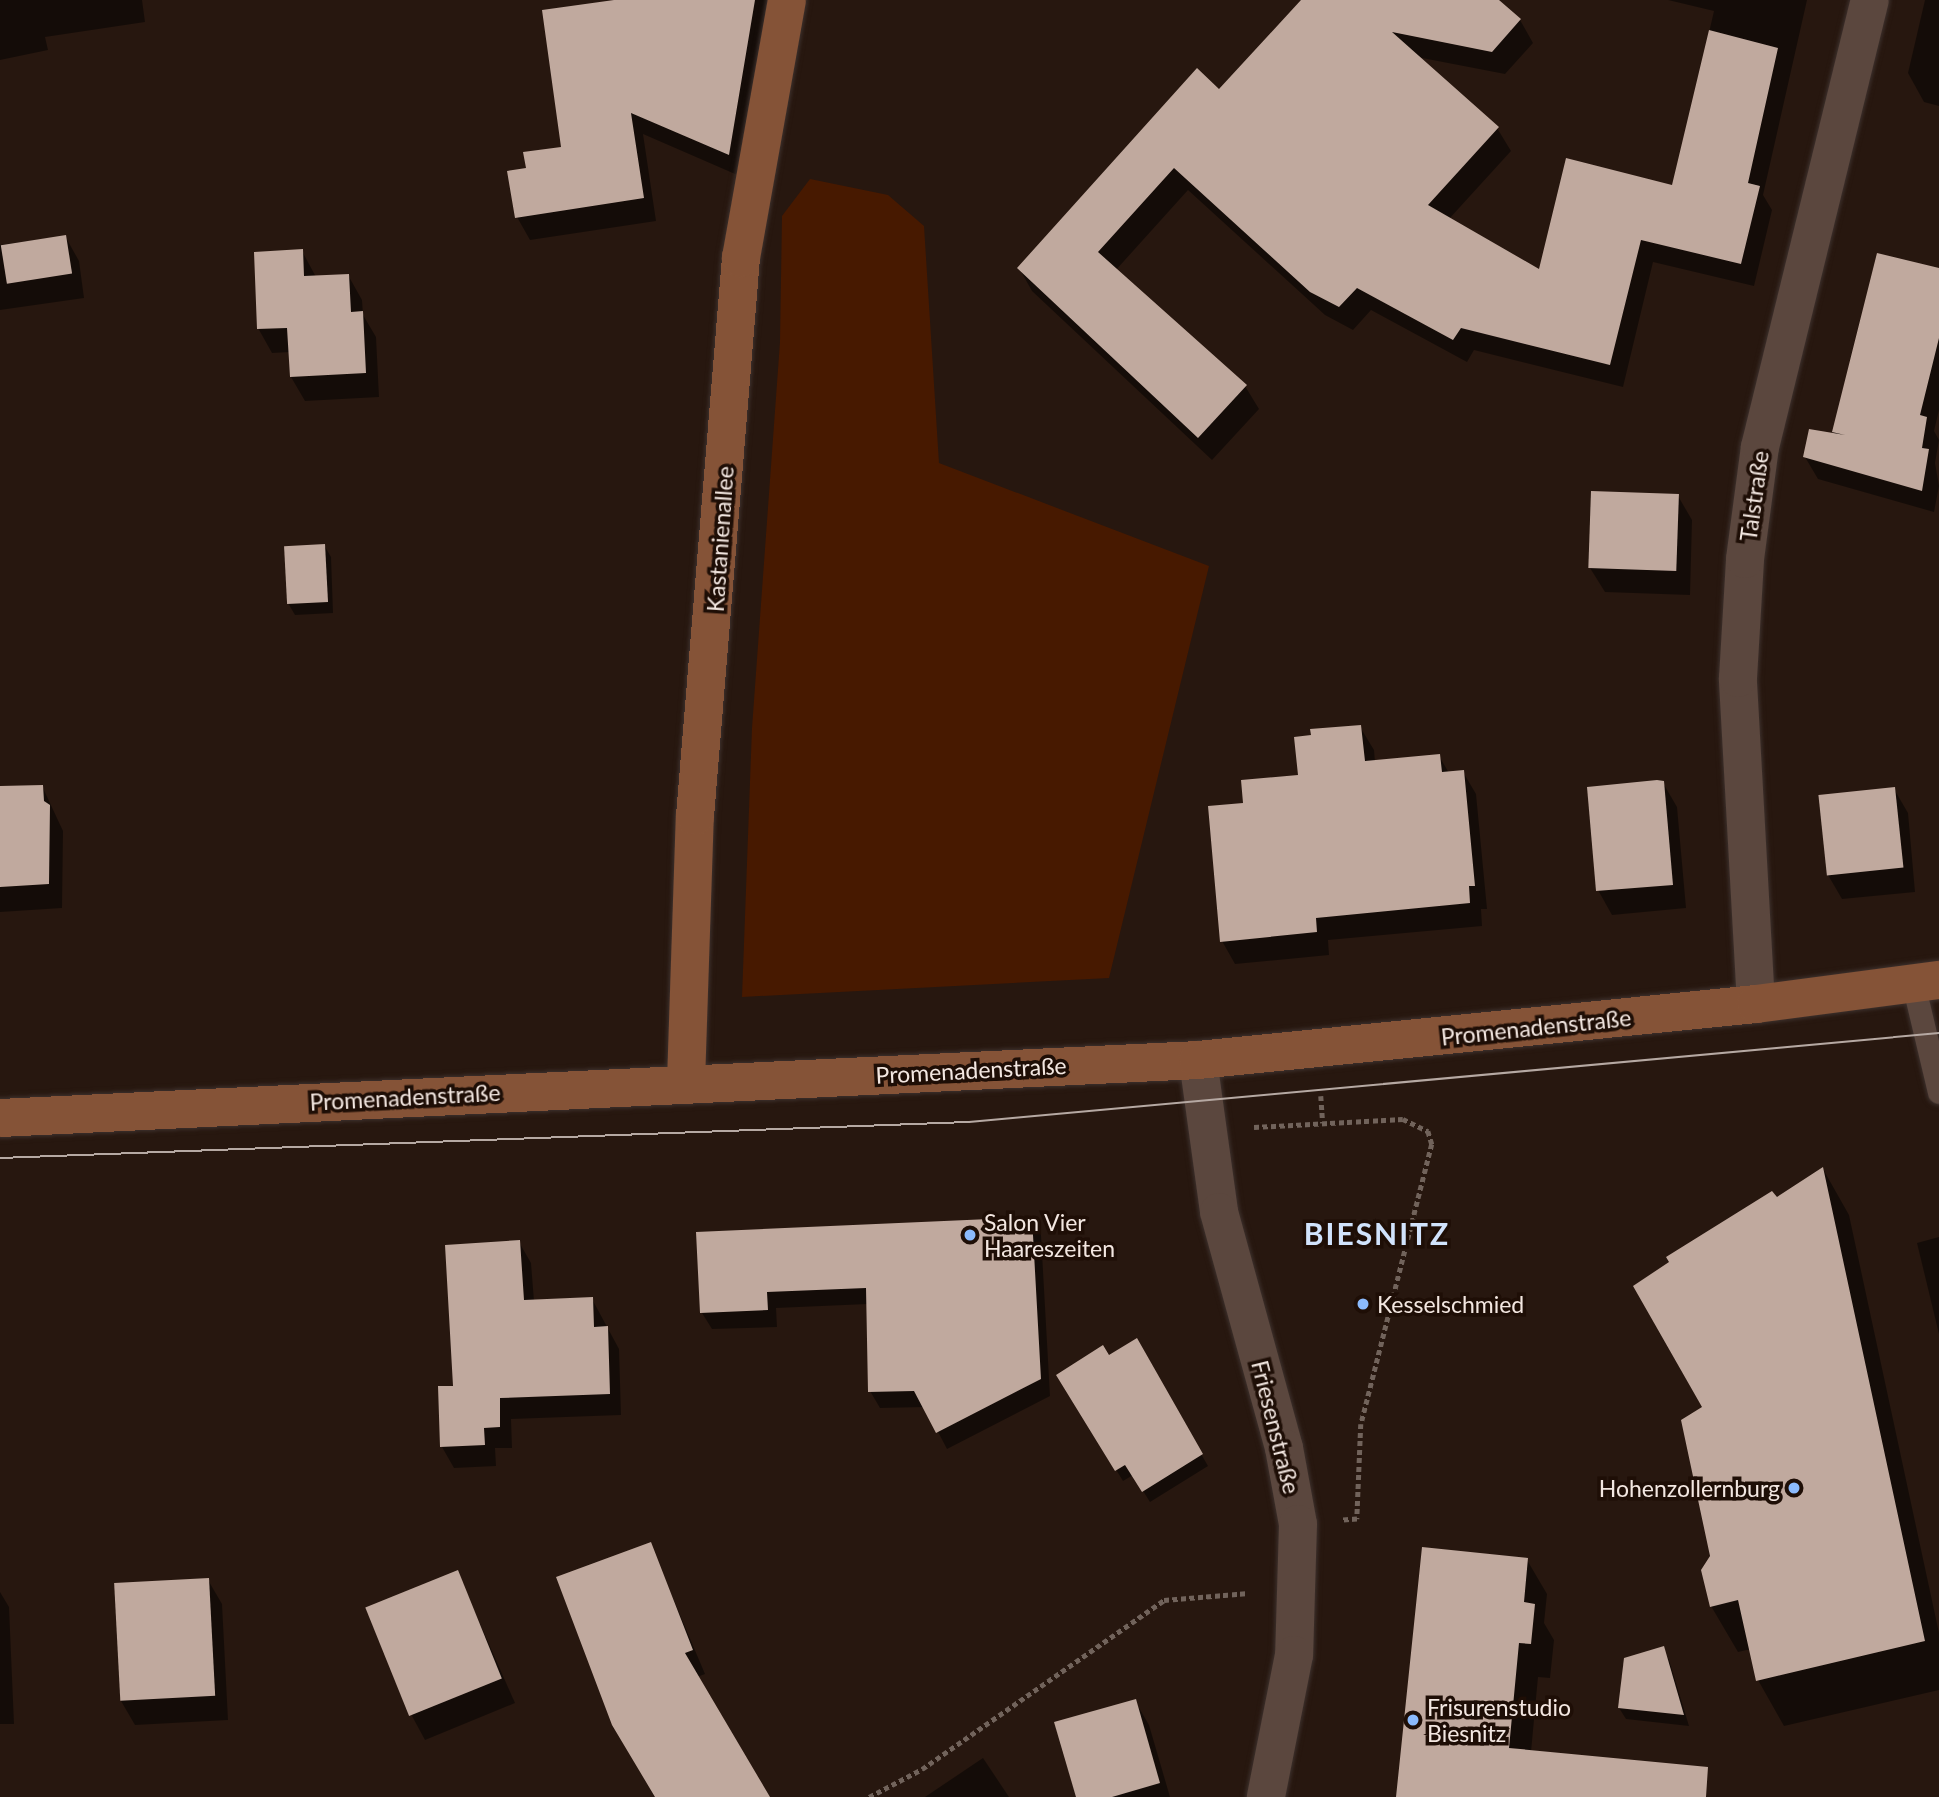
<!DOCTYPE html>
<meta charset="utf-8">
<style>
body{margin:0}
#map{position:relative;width:1939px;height:1797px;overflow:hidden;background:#27170f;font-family:Lato,sans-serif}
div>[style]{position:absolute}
.green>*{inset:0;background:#471900}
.shadow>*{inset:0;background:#0007}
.building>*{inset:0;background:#c0a99e;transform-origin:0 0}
.path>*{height:4.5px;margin-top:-2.25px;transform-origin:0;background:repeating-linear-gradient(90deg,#71635b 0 5px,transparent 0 8.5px)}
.roads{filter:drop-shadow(0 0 2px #3d312d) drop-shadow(0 0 2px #3d312d)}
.lane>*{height:23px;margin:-11.5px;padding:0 11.5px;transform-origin:11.5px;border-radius:11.5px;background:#5b473e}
.street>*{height:38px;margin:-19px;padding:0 19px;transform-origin:19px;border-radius:19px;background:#5b473e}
.secondary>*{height:38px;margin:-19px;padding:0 19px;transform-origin:19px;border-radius:19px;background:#855337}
.tram>*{height:2px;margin:-1px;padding:0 1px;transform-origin:1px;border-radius:1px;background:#b6a9a3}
.dots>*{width:19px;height:19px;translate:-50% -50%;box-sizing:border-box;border:4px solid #1e0e06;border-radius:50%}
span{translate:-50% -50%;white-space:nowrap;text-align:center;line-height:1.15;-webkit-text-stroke:7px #1e0e06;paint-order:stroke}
.street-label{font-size:23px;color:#f3e7e1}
.poi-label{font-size:23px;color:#f3e7e1}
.left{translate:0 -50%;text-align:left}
.right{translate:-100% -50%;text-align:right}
.district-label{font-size:30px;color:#d1e3fc;font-weight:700;letter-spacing:2px}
</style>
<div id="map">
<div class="green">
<div style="clip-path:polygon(810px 179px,888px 195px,924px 226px,939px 463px,1209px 566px,1109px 978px,742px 997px,752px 728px,780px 342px,782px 216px)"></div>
</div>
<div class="shadow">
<div style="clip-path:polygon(0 0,142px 0,145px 22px,45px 37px,48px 50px,0 60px)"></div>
<div style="clip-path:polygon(630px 0,767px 0,742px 177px,643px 134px,656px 221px,530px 240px,517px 217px,528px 169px,563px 148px)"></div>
<div style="clip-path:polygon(1303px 0,1497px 0,1520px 20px,1533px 43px,1505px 74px,1417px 57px,1497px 128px,1511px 151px,1449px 219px,1540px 272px,1673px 188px,1714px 11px,1668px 0,1807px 0,1763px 195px,1772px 210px,1754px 286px,1653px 262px,1623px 387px,1474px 350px,1467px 362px,1371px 310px,1353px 330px,1325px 315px,1188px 190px,1115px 271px,1245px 386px,1259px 409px,1212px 460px,1032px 291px,1019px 268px,1219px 91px)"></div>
<div style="clip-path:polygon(1925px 0,1939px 0,1939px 106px,1924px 102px,1908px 73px)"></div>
<div style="clip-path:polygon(65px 236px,79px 261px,84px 298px,0 310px,0 245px)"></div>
<div style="clip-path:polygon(302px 251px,316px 277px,348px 275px,362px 300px,363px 315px,376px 337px,379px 397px,305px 401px,291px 377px,290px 352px,272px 353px,258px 328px)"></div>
<div style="clip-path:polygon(1939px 270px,1939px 410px,1934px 431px,1939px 440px,1935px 463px,1939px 486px,1934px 512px,1818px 479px,1805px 457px,1836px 435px,1833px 432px)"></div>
<div style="clip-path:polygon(1678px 496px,1692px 520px,1690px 595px,1605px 592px,1590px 568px)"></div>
<div style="clip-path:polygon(324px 545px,331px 557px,333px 613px,295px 615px,288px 603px)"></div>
<div style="clip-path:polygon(1360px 727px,1374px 750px,1375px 762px,1439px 756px,1449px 773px,1463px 772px,1476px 794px,1487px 909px,1481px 909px,1482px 926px,1328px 940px,1329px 955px,1235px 964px,1222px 941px,1245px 805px,1300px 777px)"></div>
<div style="clip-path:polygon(1663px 783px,1677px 807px,1686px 908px,1612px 915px,1598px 890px)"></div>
<div style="clip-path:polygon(42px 786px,63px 831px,62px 908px,0 912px,0 788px)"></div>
<div style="clip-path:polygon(1894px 789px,1908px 813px,1915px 892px,1842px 899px,1828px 875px)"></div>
<div style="clip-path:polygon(1823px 1169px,1849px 1215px,1939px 1633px,1939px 1690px,1784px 1726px,1758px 1680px,1751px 1649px,1738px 1652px,1711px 1606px,1705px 1408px,1776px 1199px)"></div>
<div style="clip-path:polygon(1032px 1219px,1041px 1235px,1050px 1396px,947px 1449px,925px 1407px,880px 1408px,870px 1391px,868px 1304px,776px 1308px,777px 1327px,712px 1329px,702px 1313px,698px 1234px)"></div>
<div style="clip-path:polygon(1939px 1237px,1939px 1334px,1917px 1243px)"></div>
<div style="clip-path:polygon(519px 1242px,531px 1263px,534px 1301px,592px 1299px,619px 1349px,621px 1415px,511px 1419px,512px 1448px,495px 1448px,496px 1466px,454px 1468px,442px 1447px,455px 1387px)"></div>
<div style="clip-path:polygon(1136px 1341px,1208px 1466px,1150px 1502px,1133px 1475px,1123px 1481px,1058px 1375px,1108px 1358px)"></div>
<div style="clip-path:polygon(650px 1544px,705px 1674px,697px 1677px,768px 1797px,657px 1797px)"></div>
<div style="clip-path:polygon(1527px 1560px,1547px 1594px,1544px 1623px,1554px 1640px,1550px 1678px,1538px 1677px,1531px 1752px,1664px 1797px,1398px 1797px)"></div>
<div style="clip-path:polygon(457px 1572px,515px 1703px,425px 1740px,412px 1716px)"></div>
<div style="clip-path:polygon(208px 1580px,222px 1604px,228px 1720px,135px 1725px,121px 1701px)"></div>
<div style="clip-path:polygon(0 1592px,9px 1607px,14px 1724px,0 1724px)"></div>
<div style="clip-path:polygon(1663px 1648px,1669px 1660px,1689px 1726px,1626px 1719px,1619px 1708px)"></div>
<div style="clip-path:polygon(1135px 1701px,1149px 1725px,1170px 1797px,1078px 1797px)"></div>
<div style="clip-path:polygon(983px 1758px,1009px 1797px,925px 1797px)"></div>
</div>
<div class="building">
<div style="clip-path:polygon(614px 0,755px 0,729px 155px,631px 113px,644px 198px,515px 218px,507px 171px,526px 168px,523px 152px,561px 147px,542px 10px)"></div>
<div style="clip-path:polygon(1301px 0,1499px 0,1521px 19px,1492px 52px,1392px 32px,1499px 127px,1428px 205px,1539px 269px,1566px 158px,1672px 185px,1709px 30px,1778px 48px,1748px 183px,1760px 186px,1741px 264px,1641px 240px,1610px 365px,1461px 328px,1453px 340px,1357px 288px,1339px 307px,1310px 292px,1174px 168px,1098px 252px,1247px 385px,1198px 438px,1017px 268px,1197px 68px,1219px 89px)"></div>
<div style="left:66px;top:235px;width:39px;height:66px;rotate:81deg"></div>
<div style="clip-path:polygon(303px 249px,304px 276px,349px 274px,351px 312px,363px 311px,366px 373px,290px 377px,287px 328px,257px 329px,254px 252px)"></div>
<div style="clip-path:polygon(1877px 253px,1939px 268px,1939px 338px,1920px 415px,1927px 417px,1922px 448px,1929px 449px,1922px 491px,1803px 457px,1809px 429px,1845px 435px,1832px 432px)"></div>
<div style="left:1591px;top:491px;width:88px;height:77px;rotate:2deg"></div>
<div style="left:325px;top:544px;width:58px;height:41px;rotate:87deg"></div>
<div style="clip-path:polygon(1361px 725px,1365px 761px,1440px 754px,1442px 772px,1464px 770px,1475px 886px,1469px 886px,1470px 903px,1316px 918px,1317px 932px,1220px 942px,1208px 806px,1243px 803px,1241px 780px,1298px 775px,1294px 737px,1311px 735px,1310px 729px)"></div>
<div style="clip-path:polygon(1657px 780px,1664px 781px,1673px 885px,1596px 891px,1587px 787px)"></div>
<div style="clip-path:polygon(43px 785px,44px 801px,50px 805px,49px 884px,0 887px,0 786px)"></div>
<div style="left:1895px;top:787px;width:81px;height:77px;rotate:84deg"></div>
<div style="clip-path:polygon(1823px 1167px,1925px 1641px,1756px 1681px,1738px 1600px,1710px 1607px,1701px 1570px,1710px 1556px,1681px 1420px,1702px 1407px,1633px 1286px,1669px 1262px,1666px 1257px,1772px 1191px,1777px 1197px)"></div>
<div style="clip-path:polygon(1032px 1217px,1041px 1379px,936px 1433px,914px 1391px,868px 1392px,866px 1288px,767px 1292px,768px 1310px,700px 1313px,696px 1232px)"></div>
<div style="clip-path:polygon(520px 1240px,524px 1300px,593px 1297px,594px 1327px,608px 1326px,610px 1394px,500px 1398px,500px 1427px,484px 1428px,485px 1445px,440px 1447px,438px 1386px,453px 1386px,445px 1245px)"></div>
<div style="clip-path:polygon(1137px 1338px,1203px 1454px,1142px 1492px,1125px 1465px,1115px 1471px,1056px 1375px,1103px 1345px,1109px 1355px)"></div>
<div style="clip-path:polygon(651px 1542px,693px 1650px,685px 1653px,770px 1797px,655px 1797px,612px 1725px,556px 1577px)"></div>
<div style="clip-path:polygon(1422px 1547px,1528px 1558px,1524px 1602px,1535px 1604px,1531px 1644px,1519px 1643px,1509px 1748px,1708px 1767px,1706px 1797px,1396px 1797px)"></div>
<div style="left:458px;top:1570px;width:117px;height:100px;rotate:68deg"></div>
<div style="left:209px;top:1578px;width:118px;height:95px;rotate:87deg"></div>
<div style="clip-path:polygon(1664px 1646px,1684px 1715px,1618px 1708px,1624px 1658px)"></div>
<div style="clip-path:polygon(1136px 1699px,1160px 1783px,1112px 1797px,1076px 1797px,1054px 1722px)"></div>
</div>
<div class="path">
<div style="left:1321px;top:1096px;width:27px;rotate:86deg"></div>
<div style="left:1254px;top:1127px;width:149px;rotate:-3.1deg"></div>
<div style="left:1403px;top:1119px;width:28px;rotate:26deg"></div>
<div style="left:1428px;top:1131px;width:14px;rotate:73deg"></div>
<div style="left:1432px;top:1144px;width:289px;rotate:104.2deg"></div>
<div style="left:1361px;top:1424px;width:95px;rotate:92.4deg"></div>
<div style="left:1357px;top:1519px;width:14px;rotate:176deg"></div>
<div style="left:869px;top:1797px;width:60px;rotate:-27.8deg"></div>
<div style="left:922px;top:1769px;width:295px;rotate:-34.9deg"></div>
<div style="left:1164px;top:1600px;width:85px;rotate:-4.7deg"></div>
</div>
<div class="roads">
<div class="lane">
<div style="left:1913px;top:983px;width:112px;rotate:76.6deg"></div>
</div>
<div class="street">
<div style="left:1756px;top:1004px;width:326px;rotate:-93.2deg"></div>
<div style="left:1738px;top:678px;width:119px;rotate:-86.6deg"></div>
<div style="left:1745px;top:559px;width:113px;rotate:-82.4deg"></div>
<div style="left:1760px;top:447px;width:460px;rotate:-76.2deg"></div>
<div style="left:1198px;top:1060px;width:153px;rotate:82.1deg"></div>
<div style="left:1219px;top:1212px;width:245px;rotate:74.6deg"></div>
<div style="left:1284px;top:1448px;width:77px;rotate:79.6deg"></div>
<div style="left:1298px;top:1524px;width:131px;rotate:91.7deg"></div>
<div style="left:1294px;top:1655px;width:145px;rotate:101.2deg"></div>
</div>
<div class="secondary">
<div style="left:686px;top:1082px;width:266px;rotate:-88.1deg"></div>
<div style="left:695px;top:816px;width:560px;rotate:-85.29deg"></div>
<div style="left:741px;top:258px;width:262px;rotate:-79.9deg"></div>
<div style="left:0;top:1118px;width:1199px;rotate:-2.77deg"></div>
<div style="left:1198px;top:1060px;width:561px;rotate:-5.73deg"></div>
<div style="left:1756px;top:1004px;width:185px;rotate:-7.5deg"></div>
</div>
</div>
<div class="tram">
<div style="left:0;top:1158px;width:970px;rotate:-2.13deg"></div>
<div style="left:969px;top:1122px;width:974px;rotate:-5.24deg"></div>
</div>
<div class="dots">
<div style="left:970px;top:1235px;background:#8bbafc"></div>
<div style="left:1363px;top:1304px;background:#8bbafc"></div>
<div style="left:1794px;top:1488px;background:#8bbafc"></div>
<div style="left:1413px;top:1720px;background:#8bbafc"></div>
</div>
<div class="street-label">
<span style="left:1754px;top:496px;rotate:-82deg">Talstraße</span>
<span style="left:720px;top:539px;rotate:-86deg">Kastanienallee</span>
<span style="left:1536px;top:1027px;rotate:-6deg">Promenadenstraße</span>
<span style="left:971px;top:1070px;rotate:-3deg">Promenadenstraße</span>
<span style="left:405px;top:1097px;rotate:-3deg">Promenadenstraße</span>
<span style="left:1276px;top:1427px;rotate:76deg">Friesenstraße</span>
</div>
<div class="poi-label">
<span class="left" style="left:984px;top:1235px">Salon Vier<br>Haareszeiten</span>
<span class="left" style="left:1377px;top:1304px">Kesselschmied</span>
<span class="right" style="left:1780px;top:1488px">Hohenzollernburg</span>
<span class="left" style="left:1427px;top:1720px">Frisurenstudio<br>Biesnitz</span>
</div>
<div class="district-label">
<span style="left:1377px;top:1233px">BIESNITZ</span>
</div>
</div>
